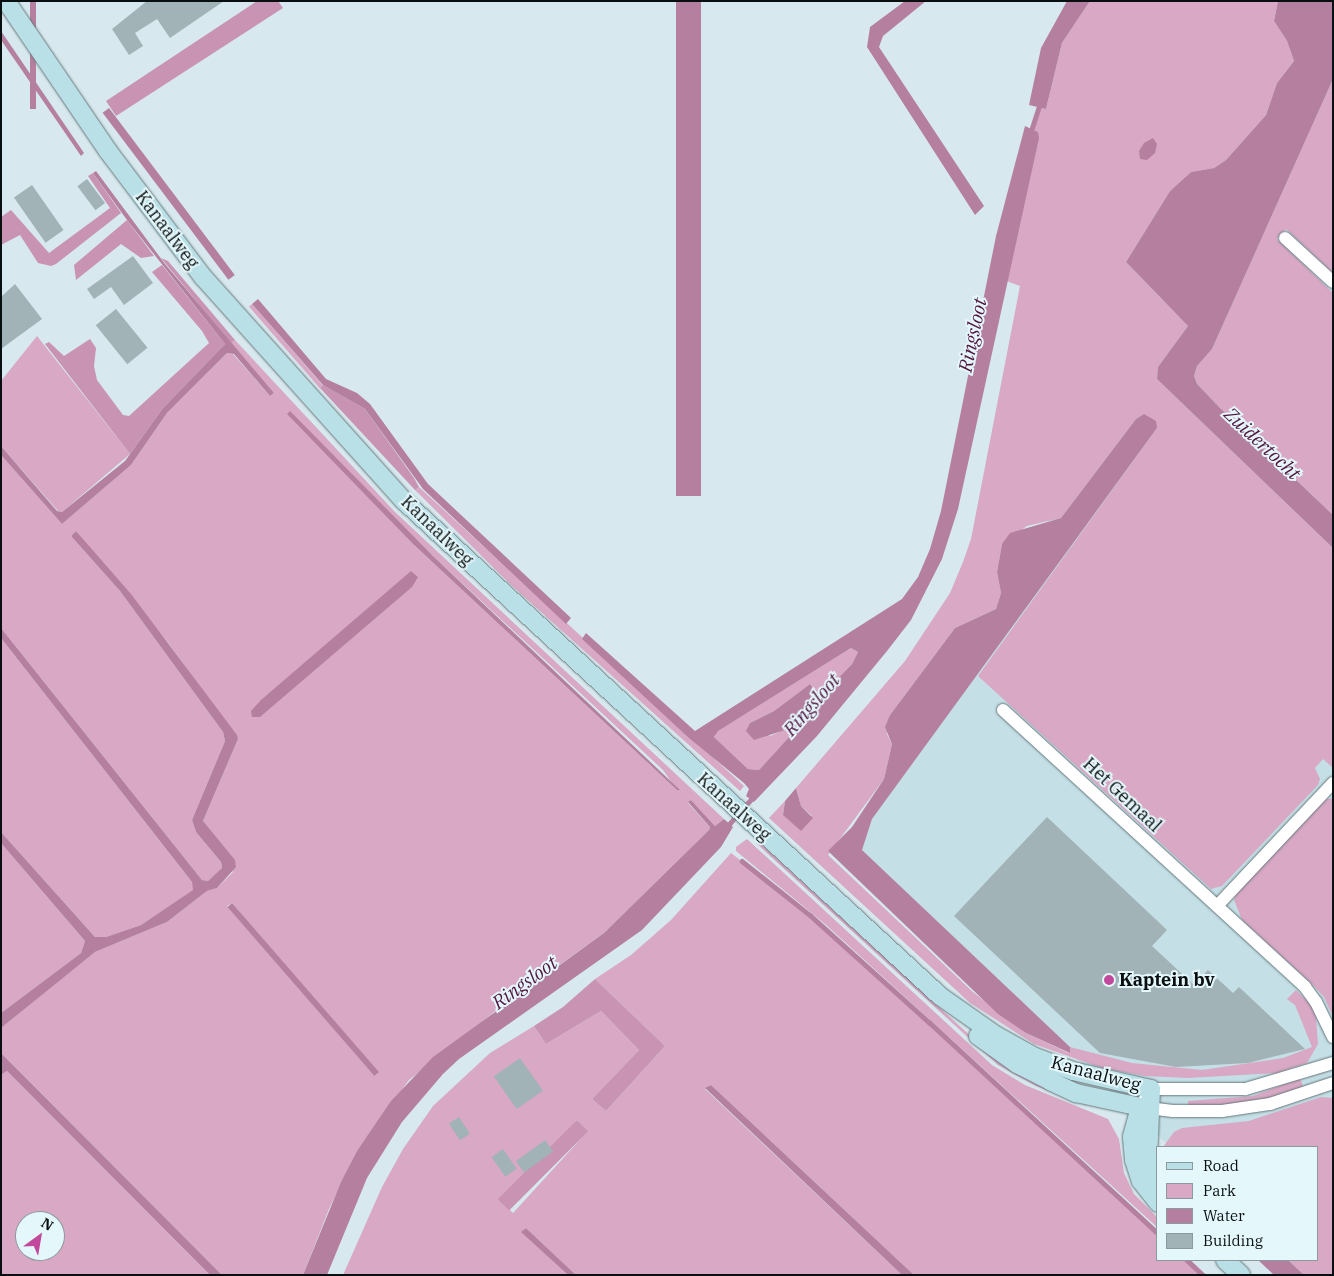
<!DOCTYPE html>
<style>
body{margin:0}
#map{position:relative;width:1334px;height:1276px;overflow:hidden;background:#d7e9ee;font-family:"IBM Plex Serif",serif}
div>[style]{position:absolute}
.built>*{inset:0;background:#c4dfe6}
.green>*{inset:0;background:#d8a8c4;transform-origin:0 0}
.forest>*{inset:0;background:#c993b4;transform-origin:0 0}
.water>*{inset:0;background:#b580a0;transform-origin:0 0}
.stream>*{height:4.5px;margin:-2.25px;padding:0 2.25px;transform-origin:2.25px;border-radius:2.25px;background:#b580a0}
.building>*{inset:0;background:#a1b3b7;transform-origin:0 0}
.roads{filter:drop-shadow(0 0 1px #67777b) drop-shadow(0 0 1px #67777b)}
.street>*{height:12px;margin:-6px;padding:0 6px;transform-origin:6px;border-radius:6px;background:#fff}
.secondary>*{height:18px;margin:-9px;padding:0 9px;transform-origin:9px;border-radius:9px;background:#bae0e7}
.dots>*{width:14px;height:14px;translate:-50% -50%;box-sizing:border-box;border:2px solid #e4f7fb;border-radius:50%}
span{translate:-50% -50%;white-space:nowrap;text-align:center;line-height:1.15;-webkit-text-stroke:4px #e4f7fb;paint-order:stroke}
.street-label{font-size:18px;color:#090f10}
.poi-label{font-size:18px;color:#090f10;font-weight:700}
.left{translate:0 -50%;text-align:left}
.water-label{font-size:19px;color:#541441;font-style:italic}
.frame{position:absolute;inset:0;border:2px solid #090f10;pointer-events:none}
.legend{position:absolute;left:1156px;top:1146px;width:162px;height:115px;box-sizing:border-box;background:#e4f7fb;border:1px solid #8c9a9d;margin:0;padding:6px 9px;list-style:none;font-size:15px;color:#090f10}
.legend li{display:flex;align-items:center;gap:10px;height:25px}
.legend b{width:25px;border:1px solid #8c9a9d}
.north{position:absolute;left:15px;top:1211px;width:50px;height:50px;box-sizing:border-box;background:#e4f7fb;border:1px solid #8c9a9d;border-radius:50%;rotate:32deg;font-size:14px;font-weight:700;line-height:20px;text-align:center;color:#090f10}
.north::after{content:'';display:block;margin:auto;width:18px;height:22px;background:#c2489b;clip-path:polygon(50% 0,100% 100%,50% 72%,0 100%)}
</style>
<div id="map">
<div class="built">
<div style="clip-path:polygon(1333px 44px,1333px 1275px,1318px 1260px,1318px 1147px,1170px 1147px,1070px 1053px,1070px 1047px,861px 850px,872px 819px)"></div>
</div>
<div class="green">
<div style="clip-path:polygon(1090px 1px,1278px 1px,1274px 21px,1287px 41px,1294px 61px,1277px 83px,1266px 115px,1226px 160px,1214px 168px,1191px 172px,1170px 191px,1126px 262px,1188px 326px,1158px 367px,1157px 379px,1333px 548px,1333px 768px,1323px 759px,1315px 768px,1320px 779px,1318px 785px,1222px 886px,1211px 889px,978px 676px,1157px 428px,1144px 414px,1136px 419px,1061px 518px,1027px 526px,1002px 544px,997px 572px,1001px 593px,996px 609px,955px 628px,890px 715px,887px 734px,892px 744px,884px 779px,828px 855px,973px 992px,1026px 1033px,1069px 1053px,1070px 1047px,1132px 1063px,1202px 1070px,1283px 1058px,1312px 1047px,1295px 1005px,1287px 999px,1296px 990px,1311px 1005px,1316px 1017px,1318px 1044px,1307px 1063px,1277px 1073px,1188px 1078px,1145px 1076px,1102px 1068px,1034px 1044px,970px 1003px,769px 818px,785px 801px,783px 815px,812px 816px,801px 806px,796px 788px,905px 661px,950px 593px,963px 562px,971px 539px,1020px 286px,1006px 281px,1038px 132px,1031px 129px,1039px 107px,1046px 109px,1062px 43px)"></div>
<div style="clip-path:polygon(1333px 79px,1333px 273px,1286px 229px,1277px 239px,1333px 293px,1333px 515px,1220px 408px,1197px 384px,1194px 376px,1197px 366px,1212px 349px)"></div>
<div style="left:252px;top:304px;width:108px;height:4px;rotate:49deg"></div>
<div style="clip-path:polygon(37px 336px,130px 454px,62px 512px,58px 511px,1px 446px,1px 381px)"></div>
<div style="clip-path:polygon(evenodd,235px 340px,395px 512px,724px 819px,715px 826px,691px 800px,688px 803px,710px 827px,709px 830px,604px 933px,499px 1008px,409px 1080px,357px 1151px,329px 1209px,303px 1275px,222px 1275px,1px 1053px,1px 1028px,58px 981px,95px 952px,167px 922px,207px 891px,217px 888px,233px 872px,203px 821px,238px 739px,169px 644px,76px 531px,71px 536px,120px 591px,223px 732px,225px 741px,192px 820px,196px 832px,221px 862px,222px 869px,208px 881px,202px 880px,1px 628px,1px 455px,62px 524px,131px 465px,167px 413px,227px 353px,233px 354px,270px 396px,274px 393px,231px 343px,235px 340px,287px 413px,433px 556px,663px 770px,677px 790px,413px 544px,287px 413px,235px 340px,232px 903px,378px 1073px,374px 1075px,227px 906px,232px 903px)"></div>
<div style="clip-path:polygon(419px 487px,744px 786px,740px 791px,511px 585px,415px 490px)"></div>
<div style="clip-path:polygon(1px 638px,192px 882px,194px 890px,141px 925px,106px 937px,95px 937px,1px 832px)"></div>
<div style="clip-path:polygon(851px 648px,858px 652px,852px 664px,806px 711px,815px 690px,810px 684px,774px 711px,750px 723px,770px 736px,788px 728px,794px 733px,759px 770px,748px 769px,714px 737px,717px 731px)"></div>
<div style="clip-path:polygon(1333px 798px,1333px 1017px,1324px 997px,1314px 986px,1242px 920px,1234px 900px,1236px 893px,1324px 800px)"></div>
<div style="clip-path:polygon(747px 839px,992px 1065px,1025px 1085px,1108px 1119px,1119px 1139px,1124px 1173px,1134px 1194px,1158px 1218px,1158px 1228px,825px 924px,736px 851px,736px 847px)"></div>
<div style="clip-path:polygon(758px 841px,975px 1040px,1088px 1099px,1086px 1105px,1036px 1086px,998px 1065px,756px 843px)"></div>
<div style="clip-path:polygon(1px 843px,85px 941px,81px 953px,1px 1013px)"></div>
<div style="clip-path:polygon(evenodd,731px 853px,793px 901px,1158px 1235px,1158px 1260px,1185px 1260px,1201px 1275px,914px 1275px,711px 1085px,705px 1089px,902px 1275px,576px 1275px,526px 1228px,522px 1232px,568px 1275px,343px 1275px,382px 1187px,403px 1149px,433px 1106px,490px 1053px,534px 1026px,546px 1044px,601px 1011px,639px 1050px,592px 1099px,606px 1111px,665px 1046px,595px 979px,631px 955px,671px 920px,731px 853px,577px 1120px,588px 1131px,513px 1213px,503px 1203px,577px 1120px)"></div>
<div style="clip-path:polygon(evenodd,7px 1071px,210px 1275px,1px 1275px,1px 1075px,7px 1071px,25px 1221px,55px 1221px,55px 1251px,25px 1251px,25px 1221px)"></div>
<div style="clip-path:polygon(1300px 1078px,1304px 1089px,1293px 1093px,1240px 1105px,1188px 1108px,1188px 1101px,1253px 1096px)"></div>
<div style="clip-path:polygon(1321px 1097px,1333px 1098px,1333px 1275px,1304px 1275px,1288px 1260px,1318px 1260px,1318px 1147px,1163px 1147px,1174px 1132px,1182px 1128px,1249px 1121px)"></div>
</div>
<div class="forest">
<div style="clip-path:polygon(257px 1px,278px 1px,283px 8px,116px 116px,106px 101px)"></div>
<div style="clip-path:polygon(93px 173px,121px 213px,56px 264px,51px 266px,38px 263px,20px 235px,1px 245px,1px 217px,11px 210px,49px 253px,110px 208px,88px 176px)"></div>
<div style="clip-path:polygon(127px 220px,154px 256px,141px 258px,121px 244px,76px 280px,74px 265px)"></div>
<div style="clip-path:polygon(161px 258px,168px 261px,235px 340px,231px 343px)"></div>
<div style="clip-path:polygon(162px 265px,225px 344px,163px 408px,130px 454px,45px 344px,49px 342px,64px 356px,90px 339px,96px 348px,94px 366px,97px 380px,123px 415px,129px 416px,209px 343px,202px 331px,152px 272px)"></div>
<div style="clip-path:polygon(323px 385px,365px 409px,414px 478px,419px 487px,415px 490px,320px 388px)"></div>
<div style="clip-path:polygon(595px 979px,665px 1046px,606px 1111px,592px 1099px,639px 1050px,601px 1011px,546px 1044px,534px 1026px,563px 1007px)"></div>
<div style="left:577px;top:1120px;width:16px;height:112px;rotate:45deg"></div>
</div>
<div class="water">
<div style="left:30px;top:1px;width:6px;height:108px"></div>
<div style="left:676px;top:1px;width:25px;height:495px"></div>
<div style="clip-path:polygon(905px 1px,926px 1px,883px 36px,879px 47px,984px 206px,975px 215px,867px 47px,870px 27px)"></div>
<div style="clip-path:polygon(1067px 1px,1090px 1px,1062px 43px,1046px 109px,1029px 105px,1041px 48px)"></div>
<div style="clip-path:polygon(1278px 1px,1333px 1px,1333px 79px,1212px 349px,1197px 366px,1194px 376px,1197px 384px,1220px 408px,1333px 515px,1333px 548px,1157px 379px,1158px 367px,1188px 326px,1126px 262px,1170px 191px,1191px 172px,1214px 168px,1226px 160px,1266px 115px,1277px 83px,1294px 61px,1287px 41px,1274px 21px)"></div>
<div style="clip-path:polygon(1px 31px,84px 153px,81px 156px,1px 40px)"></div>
<div style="left:109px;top:108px;width:209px;height:8px;rotate:53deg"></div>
<div style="clip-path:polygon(evenodd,1025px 126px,1038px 132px,1039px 138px,958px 509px,942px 559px,911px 620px,887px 651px,817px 736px,754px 802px,746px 796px,749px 789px,744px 783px,689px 738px,582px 639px,586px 633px,695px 731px,902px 599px,918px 577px,930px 549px,941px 511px,996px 236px,1025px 126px,851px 648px,858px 652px,852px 664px,806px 711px,815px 690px,810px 684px,774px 711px,750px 723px,746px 731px,754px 740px,788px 729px,793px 733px,759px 770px,748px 769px,714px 737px,718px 731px,851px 648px)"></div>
<div style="clip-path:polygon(1153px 138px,1157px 144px,1155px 153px,1147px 160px,1140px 159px,1139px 151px,1144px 143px)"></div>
<div style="clip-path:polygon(96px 171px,165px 264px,274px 393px,270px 396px,234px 354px,227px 353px,167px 413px,131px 465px,62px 524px,1px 455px,1px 446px,57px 511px,62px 512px,125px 461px,163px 408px,225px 344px,127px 220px,93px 173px)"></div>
<div style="clip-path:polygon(258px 299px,326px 379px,357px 393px,370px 404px,428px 484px,571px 618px,566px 624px,423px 489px,365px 409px,323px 385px,252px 304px)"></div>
<div style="clip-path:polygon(290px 411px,433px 556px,680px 790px,677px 790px,413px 544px,287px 414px)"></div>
<div style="clip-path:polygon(1144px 414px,1156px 421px,1157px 428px,872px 819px,862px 850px,1070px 1047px,1070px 1053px,1026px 1033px,998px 1014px,828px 851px,852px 827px,884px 779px,892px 744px,885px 727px,890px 715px,955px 628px,996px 609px,1001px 593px,997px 572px,1002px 544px,1010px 533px,1061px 518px,1136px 419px)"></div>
<div style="clip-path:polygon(76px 531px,131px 594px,237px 735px,238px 739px,203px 821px,235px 860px,236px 867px,217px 888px,207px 891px,167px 922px,95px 952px,1px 1028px,1px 1013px,81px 953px,85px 941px,1px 843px,1px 832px,95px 937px,106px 937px,141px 925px,193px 890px,192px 882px,1px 638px,1px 628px,202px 880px,208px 881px,222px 868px,221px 862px,196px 832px,192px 820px,225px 741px,223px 732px,120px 591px,71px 536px)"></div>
<div style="clip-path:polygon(411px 571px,418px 577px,412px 587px,260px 717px,252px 717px,251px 711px,261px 700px)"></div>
<div style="clip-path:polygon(796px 788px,801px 806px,813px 818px,801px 831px,783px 815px,785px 801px)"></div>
<div style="clip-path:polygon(691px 800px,715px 826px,724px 819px,733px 827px,721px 847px,642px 930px,459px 1059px,443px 1074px,402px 1122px,367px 1178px,327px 1275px,303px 1275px,341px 1182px,357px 1151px,391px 1101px,433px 1057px,604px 933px,709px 830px,710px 827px,688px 802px)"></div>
<div style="left:232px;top:903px;width:224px;height:6px;rotate:49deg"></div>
<div style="clip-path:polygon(1px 1053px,222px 1275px,210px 1275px,7px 1071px,1px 1075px)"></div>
<div style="clip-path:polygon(711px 1085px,914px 1275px,902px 1275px,705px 1088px)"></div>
<div style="clip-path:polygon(526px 1228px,576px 1275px,568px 1275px,521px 1232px)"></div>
<div style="clip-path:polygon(1258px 1260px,1288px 1260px,1304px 1275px,1274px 1275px)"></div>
</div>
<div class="stream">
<div style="left:1030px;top:134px;width:33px;rotate:-72deg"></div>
<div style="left:742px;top:809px;width:18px;rotate:-47deg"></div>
<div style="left:726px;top:828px;width:17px;rotate:-50deg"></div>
<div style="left:742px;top:861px;width:87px;rotate:38.5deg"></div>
<div style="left:810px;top:915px;width:160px;rotate:42deg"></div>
<div style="left:929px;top:1022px;width:311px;rotate:42.7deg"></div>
<div style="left:1187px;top:1260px;width:22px;rotate:43deg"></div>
</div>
<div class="building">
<div style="clip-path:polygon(147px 1px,224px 1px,170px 38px,157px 19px,135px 33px,143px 46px,129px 55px,112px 29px)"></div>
<div style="left:87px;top:179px;width:30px;height:12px;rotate:53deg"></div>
<div style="left:32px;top:185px;width:55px;height:22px;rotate:55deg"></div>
<div style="clip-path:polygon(133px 256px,153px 283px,124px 305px,111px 287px,94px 299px,87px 289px)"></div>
<div style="clip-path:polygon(15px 284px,42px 319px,1px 349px,1px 297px)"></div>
<div style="left:116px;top:309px;width:50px;height:26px;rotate:51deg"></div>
<div style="clip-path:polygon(1047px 817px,1167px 930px,1152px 946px,1194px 985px,1208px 970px,1233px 993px,1239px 987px,1305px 1049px,1248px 1063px,1176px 1067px,1100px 1053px,954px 916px)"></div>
<div style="left:520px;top:1058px;width:40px;height:32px;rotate:55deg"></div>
<div style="left:459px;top:1117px;width:20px;height:12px;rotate:57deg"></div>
<div style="left:545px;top:1140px;width:14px;height:36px;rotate:54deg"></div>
<div style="left:503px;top:1149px;width:24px;height:14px;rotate:55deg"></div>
</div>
<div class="roads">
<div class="street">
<div style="left:1285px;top:238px;width:65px;rotate:42.5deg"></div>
<div style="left:1003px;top:710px;width:410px;rotate:42.5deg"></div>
<div style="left:1305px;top:987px;width:19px;rotate:54deg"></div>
<div style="left:1316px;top:1002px;width:39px;rotate:64deg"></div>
<div style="left:1217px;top:906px;width:169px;rotate:-46.7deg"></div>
<div style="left:1333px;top:1063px;width:92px;rotate:163.5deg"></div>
<div style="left:1245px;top:1089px;width:94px;rotate:180deg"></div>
<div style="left:1151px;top:1089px;width:21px;rotate:121deg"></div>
<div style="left:1140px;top:1107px;width:33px;rotate:7deg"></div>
<div style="left:1173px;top:1111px;width:49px"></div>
<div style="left:1222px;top:1111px;width:49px;rotate:-8.3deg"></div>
<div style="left:1270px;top:1104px;width:66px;rotate:-18.4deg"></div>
</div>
<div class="secondary">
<div style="left:6px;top:1px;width:181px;rotate:55.8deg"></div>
<div style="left:108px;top:151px;width:158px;rotate:53deg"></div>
<div style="left:203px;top:277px;width:300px;rotate:48.1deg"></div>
<div style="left:403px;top:500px;width:731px;rotate:42.73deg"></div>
<div style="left:940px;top:996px;width:70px;rotate:35.1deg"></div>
<div style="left:997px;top:1036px;width:43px;rotate:28.9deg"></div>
<div style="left:1035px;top:1057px;width:40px;rotate:20.2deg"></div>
<div style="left:1073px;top:1071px;width:80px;rotate:13deg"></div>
<div style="left:1151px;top:1089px;width:71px;rotate:92.4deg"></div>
<div style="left:1148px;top:1160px;width:32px;rotate:72deg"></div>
<div style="left:978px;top:1036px;width:48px;rotate:35.7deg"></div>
<div style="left:1017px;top:1064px;width:37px;rotate:27deg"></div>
<div style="left:1050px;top:1081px;width:29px;rotate:25deg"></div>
<div style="left:1076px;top:1093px;width:66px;rotate:12.3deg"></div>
<div style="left:1140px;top:1107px;width:31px;rotate:105deg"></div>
<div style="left:1132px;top:1137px;width:23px;rotate:85deg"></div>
<div style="left:1134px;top:1160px;width:22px;rotate:72deg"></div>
<div style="left:1141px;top:1181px;width:28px;rotate:52deg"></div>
<div style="left:1225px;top:1260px;width:22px;rotate:43deg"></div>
</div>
</div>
<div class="dots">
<div style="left:1109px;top:980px;background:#c2489b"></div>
</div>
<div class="street-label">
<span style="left:167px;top:230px;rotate:53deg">Kanaalweg</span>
<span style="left:437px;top:531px;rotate:44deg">Kanaalweg</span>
<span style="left:1122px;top:795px;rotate:43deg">Het Gemaal</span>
<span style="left:734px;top:807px;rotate:42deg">Kanaalweg</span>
<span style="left:1096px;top:1074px;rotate:15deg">Kanaalweg</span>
</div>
<div class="poi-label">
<span class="left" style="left:1119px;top:980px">Kaptein bv</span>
</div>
<div class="water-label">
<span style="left:973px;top:335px;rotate:-78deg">Ringsloot</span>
<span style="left:1262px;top:444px;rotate:43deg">Zuidertocht</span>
<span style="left:812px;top:705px;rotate:-49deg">Ringsloot</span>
<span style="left:525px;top:983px;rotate:-36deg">Ringsloot</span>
</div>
<div class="frame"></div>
<ul class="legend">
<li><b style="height:6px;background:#bae0e7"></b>Road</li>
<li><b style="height:14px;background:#d8a8c4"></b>Park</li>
<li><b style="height:14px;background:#b580a0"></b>Water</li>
<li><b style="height:14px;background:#a1b3b7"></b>Building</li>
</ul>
<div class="north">N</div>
</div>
